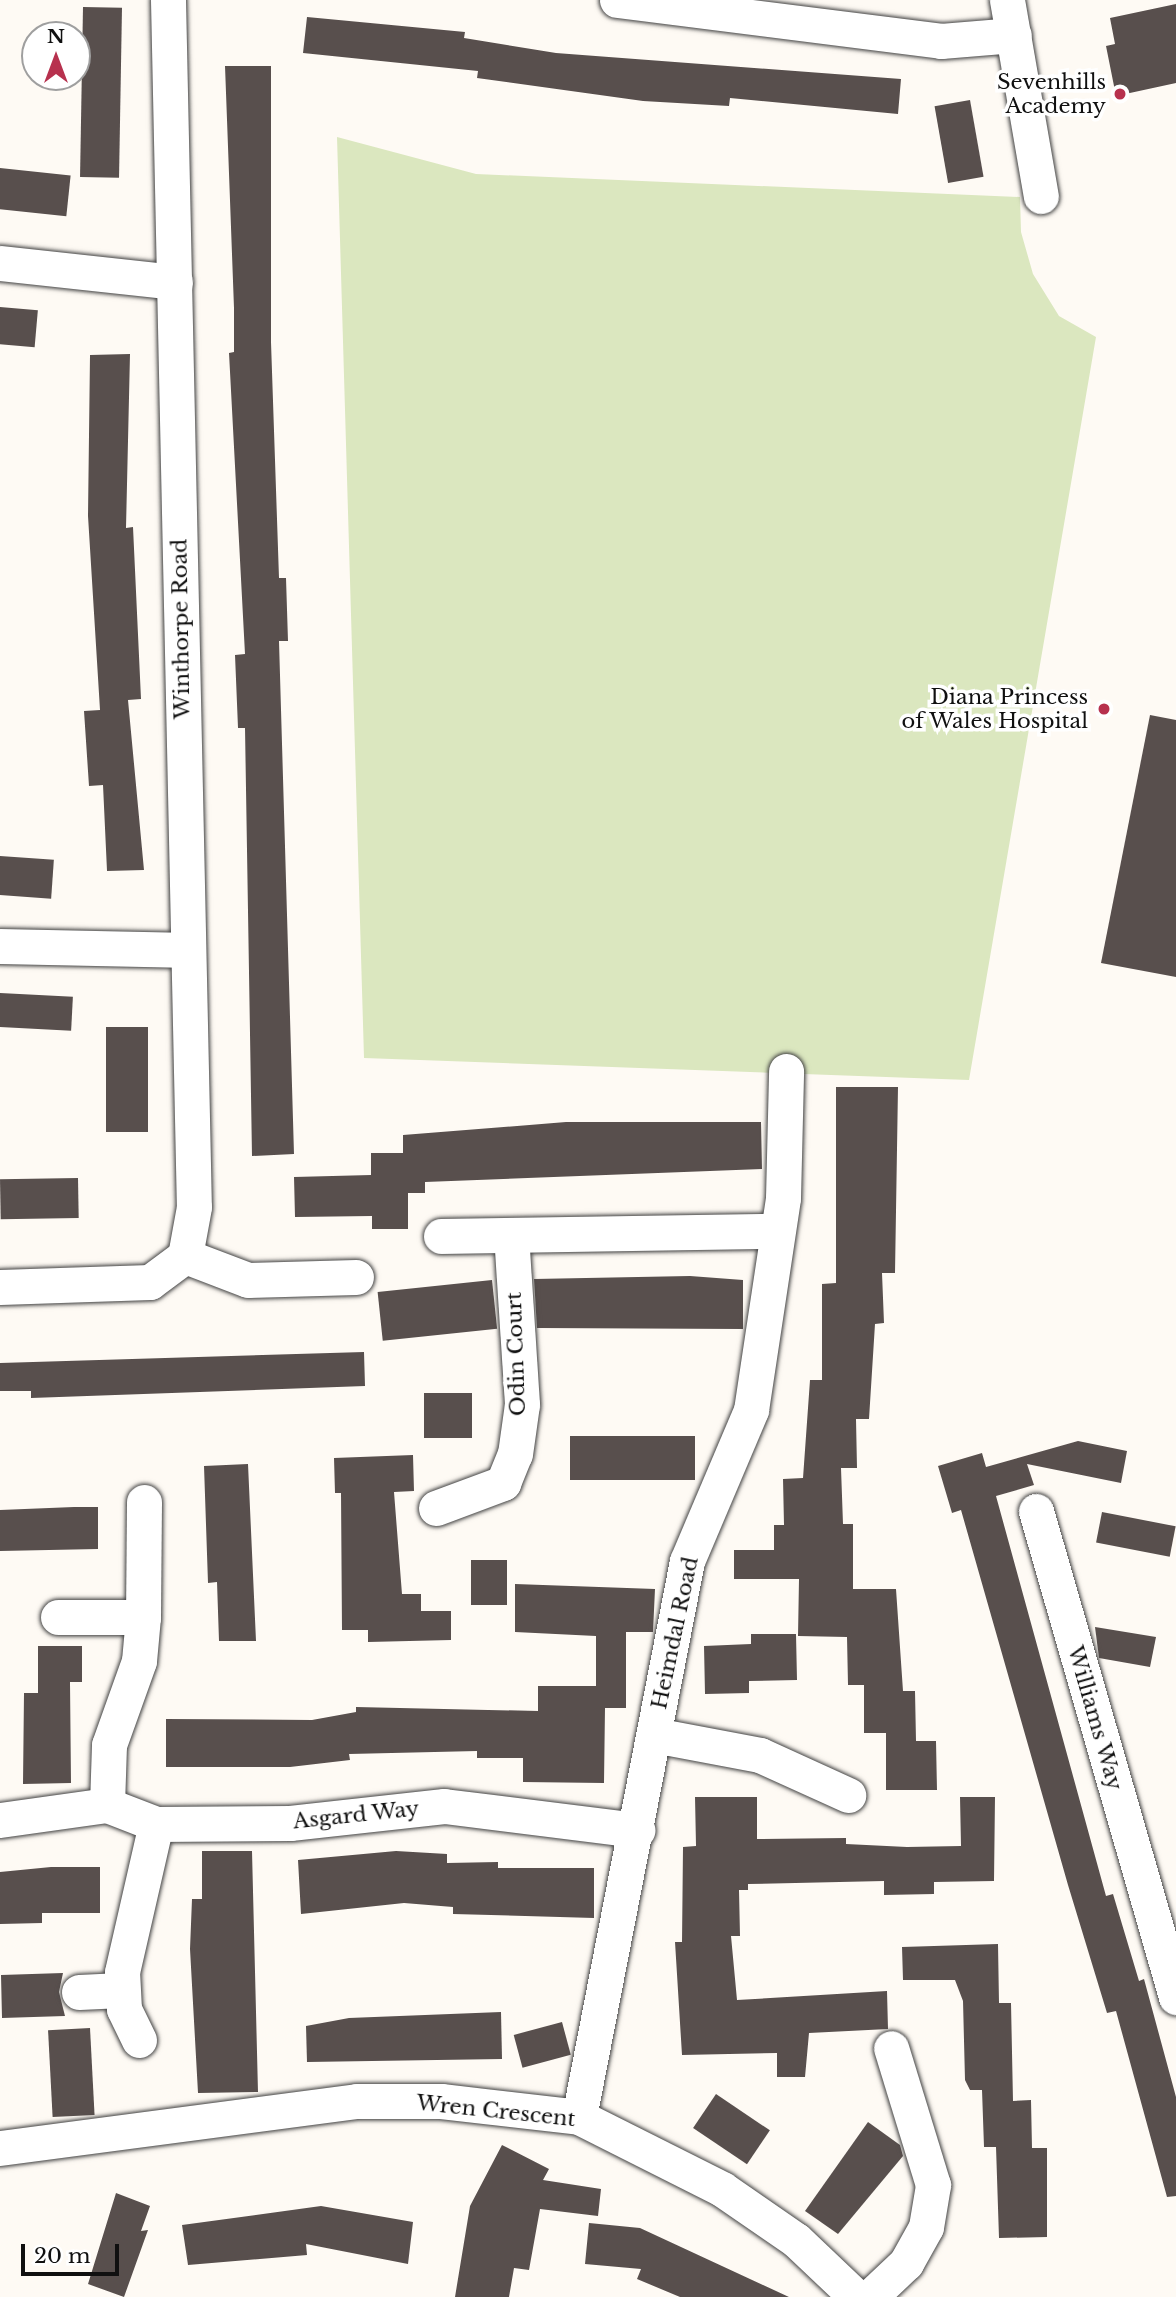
<!DOCTYPE html>
<style>
body{margin:0}
#map{position:relative;width:1176px;height:2297px;overflow:hidden;background:#fefaf4;font-family:"Libre Baskerville",serif}
div>[style]{position:absolute}
.green>*{inset:0;background:#dbe7bf}
.building>*{inset:0;background:#584f4d;transform-origin:0 0}
.roads{filter:drop-shadow(0 0 2px #434343) drop-shadow(0 0 2px #434343)}
.street>*{height:35px;margin:-17.5px;padding:0 17.5px;transform-origin:17.5px;border-radius:17.5px;background:#fff}
.dots>*{width:19px;height:19px;translate:-50% -50%;box-sizing:border-box;border:4px solid #fff;border-radius:50%}
span{translate:-50% -50%;white-space:nowrap;text-align:center;line-height:1.15;-webkit-text-stroke:7px #fff;paint-order:stroke}
.poi-label{font-size:21px;color:#101010}
.right{translate:-100% -50%;text-align:right}
.street-label{font-size:21px;color:#101010}
.north{position:absolute;left:21px;top:21px;width:70px;height:70px;box-sizing:border-box;background:#fff;border:2px solid #9f9f9f;border-radius:50%;rotate:0deg;font-size:19px;font-weight:700;line-height:28px;text-align:center;color:#101010}
.north::after{content:'';display:block;margin:auto;width:24px;height:32px;background:#b7314e;clip-path:polygon(50% 0,100% 100%,50% 72%,0 100%)}
.scale{position:absolute;left:21px;top:2244px;width:98px;height:32px;box-sizing:border-box;border:4px solid #101010;border-top:0;padding-left:9px;font-size:21px;line-height:24px;white-space:nowrap;color:#101010;-webkit-text-stroke:5px #fff;paint-order:stroke}
</style>
<div id="map">
<div class="green">
<div style="clip-path:polygon(337px 137px,476px 174px,1020px 197px,1021px 232px,1033px 274px,1059px 316px,1096px 337px,969px 1080px,364px 1058px)"></div>
</div>
<div class="building">
<div style="clip-path:polygon(1176px 4px,1176px 83px,1116px 96px,1106px 46px,1115px 44px,1110px 18px)"></div>
<div style="left:83px;top:7px;width:39px;height:170px;rotate:1deg"></div>
<div style="clip-path:polygon(307px 17px,465px 32px,464px 38px,556px 53px,901px 79px,898px 114px,730px 98px,729px 106px,643px 101px,477px 78px,478px 71px,303px 53px)"></div>
<div style="clip-path:polygon(225px 66px,271px 66px,271px 342px,279px 578px,286px 578px,288px 641px,279px 641px,294px 1154px,252px 1156px,245px 728px,238px 728px,235px 655px,245px 654px,229px 353px,234px 352px,234px 308px)"></div>
<div style="left:970px;top:100px;width:78px;height:36px;rotate:80deg"></div>
<div style="left:0;top:168px;width:71px;height:41px;rotate:6deg"></div>
<div style="left:0;top:307px;width:38px;height:37px;rotate:5deg"></div>
<div style="clip-path:polygon(130px 354px,126px 528px,133px 527px,141px 699px,128px 700px,144px 870px,107px 871px,103px 785px,89px 786px,84px 711px,100px 710px,88px 516px,90px 355px)"></div>
<div style="clip-path:polygon(1150px 715px,1176px 720px,1176px 977px,1101px 963px)"></div>
<div style="left:0;top:856px;width:54px;height:39px;rotate:4deg"></div>
<div style="left:0;top:993px;width:73px;height:34px;rotate:3deg"></div>
<div style="left:106px;top:1027px;width:42px;height:105px"></div>
<div style="clip-path:polygon(836px 1087px,898px 1087px,895px 1273px,882px 1273px,884px 1323px,875px 1324px,869px 1419px,856px 1419px,857px 1468px,841px 1468px,843px 1524px,853px 1524px,853px 1589px,896px 1589px,903px 1691px,915px 1691px,916px 1741px,936px 1741px,937px 1790px,886px 1790px,886px 1733px,864px 1733px,864px 1685px,848px 1685px,847px 1637px,798px 1636px,799px 1579px,734px 1579px,734px 1550px,774px 1550px,774px 1525px,784px 1525px,783px 1479px,803px 1478px,810px 1380px,822px 1380px,822px 1284px,836px 1283px)"></div>
<div style="clip-path:polygon(566px 1122px,761px 1122px,762px 1169px,425px 1182px,425px 1193px,408px 1193px,408px 1229px,372px 1229px,372px 1216px,295px 1217px,294px 1177px,371px 1175px,371px 1153px,403px 1153px,403px 1135px)"></div>
<div style="left:78px;top:1178px;width:40px;height:78px;rotate:89deg"></div>
<div style="clip-path:polygon(690px 1276px,743px 1280px,743px 1329px,537px 1328px,534px 1279px)"></div>
<div style="left:492px;top:1280px;width:49px;height:115px;rotate:84deg"></div>
<div style="clip-path:polygon(364px 1352px,365px 1386px,31px 1398px,31px 1391px,0 1391px,0 1363px)"></div>
<div style="left:424px;top:1393px;width:48px;height:45px"></div>
<div style="left:695px;top:1436px;width:44px;height:125px;rotate:90deg"></div>
<div style="clip-path:polygon(1078px 1441px,1127px 1451px,1121px 1483px,1027px 1464px,1034px 1485px,996px 1496px,1106px 1896px,1113px 1894px,1139px 1981px,1144px 1979px,1176px 2097px,1176px 2196px,1167px 2197px,1116px 2011px,1107px 2013px,1068px 1885px,961px 1510px,952px 1513px,938px 1466px,982px 1453px,986px 1467px)"></div>
<div style="clip-path:polygon(413px 1455px,414px 1491px,394px 1492px,402px 1594px,421px 1594px,421px 1611px,451px 1611px,451px 1640px,368px 1642px,368px 1630px,342px 1630px,341px 1493px,335px 1493px,334px 1458px)"></div>
<div style="clip-path:polygon(248px 1464px,256px 1641px,219px 1641px,217px 1582px,208px 1583px,204px 1466px)"></div>
<div style="clip-path:polygon(74px 1507px,98px 1507px,98px 1549px,0 1551px,0 1510px)"></div>
<div style="left:1102px;top:1512px;width:75px;height:31px;rotate:11deg"></div>
<div style="left:471px;top:1560px;width:36px;height:45px"></div>
<div style="clip-path:polygon(515px 1584px,655px 1589px,653px 1632px,626px 1632px,626px 1708px,605px 1708px,604px 1783px,523px 1782px,523px 1758px,477px 1758px,477px 1751px,349px 1754px,350px 1760px,290px 1767px,166px 1767px,166px 1719px,312px 1720px,356px 1712px,356px 1707px,538px 1711px,538px 1686px,596px 1686px,596px 1636px,515px 1632px)"></div>
<div style="clip-path:polygon(1095px 1627px,1156px 1637px,1150px 1667px,1099px 1658px)"></div>
<div style="clip-path:polygon(751px 1634px,796px 1634px,797px 1680px,749px 1681px,749px 1693px,705px 1694px,704px 1646px,751px 1644px)"></div>
<div style="clip-path:polygon(38px 1646px,82px 1646px,82px 1682px,70px 1682px,71px 1783px,23px 1784px,24px 1693px,38px 1693px)"></div>
<div style="clip-path:polygon(695px 1797px,757px 1797px,757px 1839px,846px 1838px,846px 1844px,907px 1847px,961px 1846px,960px 1797px,995px 1797px,994px 1881px,934px 1882px,934px 1894px,884px 1895px,884px 1881px,748px 1884px,748px 1890px,739px 1890px,740px 1936px,731px 1936px,737px 2000px,887px 1991px,888px 2029px,809px 2033px,805px 2077px,777px 2077px,777px 2053px,682px 2055px,675px 1942px,682px 1942px,683px 1847px,696px 1846px)"></div>
<div style="clip-path:polygon(202px 1851px,252px 1851px,258px 2092px,198px 2093px,190px 1949px,192px 1899px,202px 1899px)"></div>
<div style="clip-path:polygon(396px 1851px,447px 1854px,447px 1863px,498px 1862px,498px 1868px,594px 1868px,594px 1918px,453px 1914px,453px 1907px,404px 1903px,301px 1914px,298px 1860px)"></div>
<div style="clip-path:polygon(51px 1867px,100px 1867px,100px 1913px,42px 1913px,42px 1923px,0 1924px,0 1872px)"></div>
<div style="clip-path:polygon(998px 1944px,999px 2003px,1011px 2003px,1013px 2101px,1031px 2100px,1032px 2148px,1047px 2148px,1047px 2237px,999px 2238px,996px 2147px,984px 2147px,982px 2090px,970px 2090px,965px 2080px,963px 2001px,955px 1980px,903px 1980px,902px 1947px)"></div>
<div style="clip-path:polygon(63px 1973px,59px 1992px,65px 2016px,2px 2018px,1px 1975px)"></div>
<div style="clip-path:polygon(501px 2012px,502px 2059px,307px 2062px,306px 2026px,349px 2018px)"></div>
<div style="left:562px;top:2022px;width:34px;height:50px;rotate:75deg"></div>
<div style="left:90px;top:2028px;width:87px;height:42px;rotate:87deg"></div>
<div style="left:716px;top:2094px;width:65px;height:41px;rotate:34deg"></div>
<div style="clip-path:polygon(868px 2122px,900px 2145px,903px 2156px,838px 2234px,805px 2211px)"></div>
<div style="clip-path:polygon(502px 2145px,549px 2169px,543px 2180px,601px 2189px,598px 2216px,540px 2209px,529px 2270px,514px 2268px,509px 2297px,455px 2297px,470px 2206px)"></div>
<div style="clip-path:polygon(116px 2193px,150px 2206px,141px 2231px,148px 2230px,124px 2297px,88px 2284px)"></div>
<div style="clip-path:polygon(321px 2206px,413px 2222px,408px 2264px,306px 2244px,307px 2255px,188px 2265px,182px 2225px)"></div>
<div style="clip-path:polygon(589px 2223px,640px 2228px,789px 2297px,680px 2297px,637px 2279px,641px 2269px,585px 2264px)"></div>
</div>
<div class="roads">
<div class="street">
<div style="left:168px;top:0;width:1207px;rotate:88.77deg"></div>
<div style="left:194px;top:1207px;width:50px;rotate:100.4deg"></div>
<div style="left:617px;top:0;width:327px;rotate:7.2deg"></div>
<div style="left:941px;top:41px;width:73px;rotate:-4.7deg"></div>
<div style="left:1007px;top:0;width:199px;rotate:80.2deg"></div>
<div style="left:0;top:263px;width:176px;rotate:6.2deg"></div>
<div style="left:0;top:946px;width:186px;rotate:1.2deg"></div>
<div style="left:441px;top:1236px;width:334px;rotate:-0.9deg"></div>
<div style="left:0;top:1287px;width:150px;rotate:-1.9deg"></div>
<div style="left:150px;top:1282px;width:44px;rotate:-36.6deg"></div>
<div style="left:185px;top:1256px;width:67px;rotate:20.9deg"></div>
<div style="left:248px;top:1280px;width:108px;rotate:-1.6deg"></div>
<div style="left:436px;top:1508px;width:72px;rotate:-20.5deg"></div>
<div style="left:503px;top:1483px;width:31px;rotate:-68deg"></div>
<div style="left:515px;top:1454px;width:50px;rotate:-82deg"></div>
<div style="left:522px;top:1404px;width:169px;rotate:-93.7deg"></div>
<div style="left:1036px;top:1511px;width:506px;rotate:73.93deg"></div>
<div style="left:58px;top:1617px;width:85px"></div>
<div style="left:143px;top:1617px;width:44px;rotate:95.2deg"></div>
<div style="left:139px;top:1661px;width:89px;rotate:109.7deg"></div>
<div style="left:109px;top:1745px;width:60px;rotate:91.9deg"></div>
<div style="left:107px;top:1805px;width:53px;rotate:21.2deg"></div>
<div style="left:156px;top:1824px;width:134px;rotate:-0.4deg"></div>
<div style="left:290px;top:1823px;width:155px;rotate:-6.3deg"></div>
<div style="left:444px;top:1806px;width:195px;rotate:7.1deg"></div>
<div style="left:143px;top:1617px;width:115px;rotate:-89.5deg"></div>
<div style="left:654px;top:1735px;width:108px;rotate:10.7deg"></div>
<div style="left:760px;top:1755px;width:97px;rotate:24.4deg"></div>
<div style="left:0;top:1820px;width:108px;rotate:-8deg"></div>
<div style="left:79px;top:1992px;width:42px;rotate:-2.7deg"></div>
<div style="left:139px;top:2040px;width:34px;rotate:-116deg"></div>
<div style="left:124px;top:2009px;width:37px;rotate:-93deg"></div>
<div style="left:122px;top:1972px;width:152px;rotate:-77.1deg"></div>
<div style="left:579px;top:2117px;width:566px;rotate:-79.01deg"></div>
<div style="left:687px;top:1561px;width:164px;rotate:-67deg"></div>
<div style="left:751px;top:1410px;width:214px;rotate:-81.4deg"></div>
<div style="left:783px;top:1198px;width:127px;rotate:-88.6deg"></div>
<div style="left:0;top:2148px;width:360px;rotate:-7.5deg"></div>
<div style="left:357px;top:2101px;width:84px"></div>
<div style="left:441px;top:2101px;width:139px;rotate:6.6deg"></div>
<div style="left:579px;top:2117px;width:160px;rotate:26.7deg"></div>
<div style="left:722px;top:2189px;width:90px;rotate:34.6deg"></div>
<div style="left:796px;top:2240px;width:83px;rotate:43.5deg"></div>
<div style="left:870px;top:2297px;width:50px;rotate:-43.4deg"></div>
<div style="left:906px;top:2263px;width:41px;rotate:-60.9deg"></div>
<div style="left:926px;top:2227px;width:43px;rotate:-80.5deg"></div>
<div style="left:933px;top:2185px;width:143px;rotate:-107deg"></div>
</div>
</div>
<div class="dots">
<div style="left:1120px;top:94px;background:#b7314e"></div>
<div style="left:1104px;top:709px;background:#b7314e"></div>
</div>
<div class="poi-label">
<span class="right" style="left:1106px;top:94px">Sevenhills<br>Academy</span>
<span class="right" style="left:1088px;top:709px">Diana Princess<br>of Wales Hospital</span>
</div>
<div class="street-label">
<span style="left:181px;top:629px;rotate:-91deg">Winthorpe Road</span>
<span style="left:516px;top:1354px;rotate:-92deg">Odin Court</span>
<span style="left:675px;top:1633px;rotate:-78deg">Heimdal Road</span>
<span style="left:1095px;top:1718px;rotate:74deg">Williams Way</span>
<span style="left:356px;top:1815px;rotate:-6deg">Asgard Way</span>
<span style="left:496px;top:2111px;rotate:6deg">Wren Crescent</span>
</div>
<div class="north">N</div>
<div class="scale">20 m</div>
</div>
